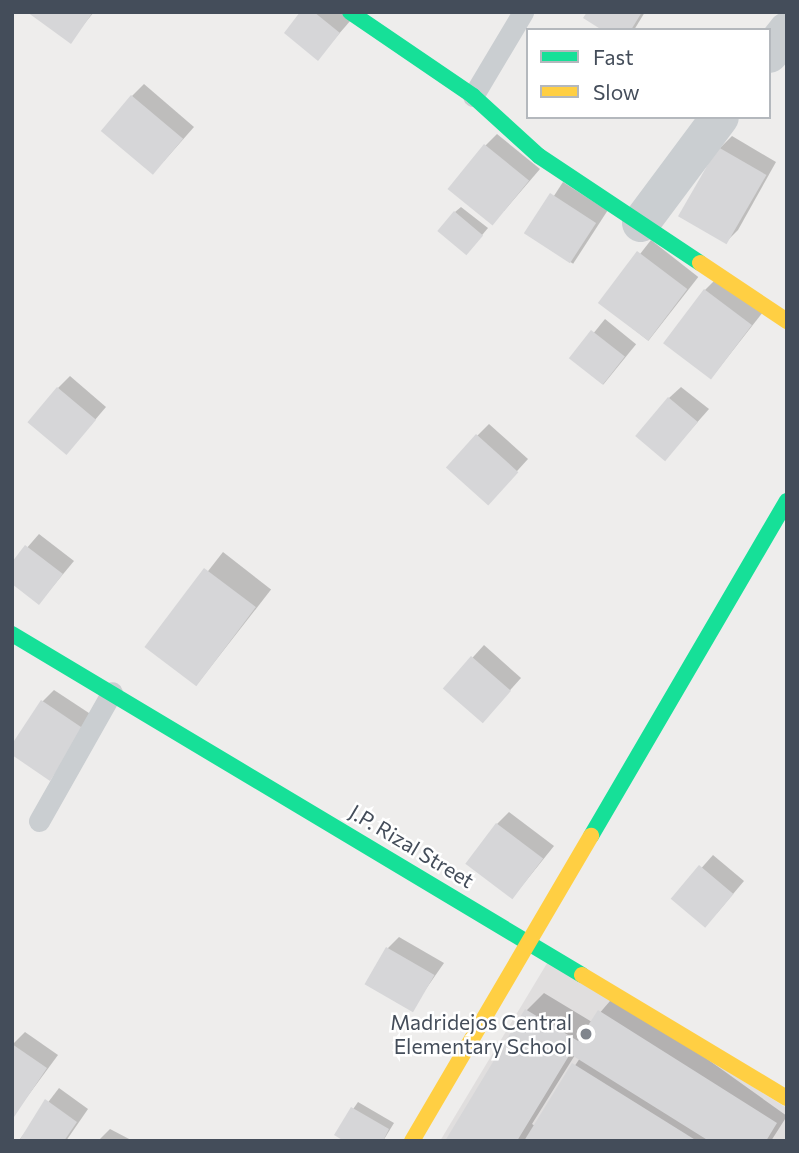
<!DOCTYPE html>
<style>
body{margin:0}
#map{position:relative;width:799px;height:1153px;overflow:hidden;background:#eeedec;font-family:Commissioner,sans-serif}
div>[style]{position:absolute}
.education>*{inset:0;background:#e0dede}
.shadow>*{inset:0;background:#0003;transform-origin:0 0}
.building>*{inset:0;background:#d6d6d8;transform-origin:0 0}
.lane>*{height:21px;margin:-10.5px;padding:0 10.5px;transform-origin:10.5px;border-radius:10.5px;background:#caced1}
.street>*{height:38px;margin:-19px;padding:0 19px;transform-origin:19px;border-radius:19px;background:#caced1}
.fast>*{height:16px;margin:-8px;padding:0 8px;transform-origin:8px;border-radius:8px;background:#16e098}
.slow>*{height:16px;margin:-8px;padding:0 8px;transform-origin:8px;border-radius:8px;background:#ffcf43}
.dots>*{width:19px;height:19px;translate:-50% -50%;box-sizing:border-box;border:4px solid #fff;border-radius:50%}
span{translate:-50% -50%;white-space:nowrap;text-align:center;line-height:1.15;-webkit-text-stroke:5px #fff;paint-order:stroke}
.street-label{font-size:21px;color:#444d5a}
.poi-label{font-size:21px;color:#444d5a}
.right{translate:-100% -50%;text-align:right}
.frame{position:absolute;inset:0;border:14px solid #444d5a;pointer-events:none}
.legend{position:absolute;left:526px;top:28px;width:245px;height:91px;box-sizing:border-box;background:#fff;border:2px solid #b4b8bd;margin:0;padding:9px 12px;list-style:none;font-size:21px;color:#444d5a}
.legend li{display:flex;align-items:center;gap:14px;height:35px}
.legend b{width:35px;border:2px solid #b4b8bd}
</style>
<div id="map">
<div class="education">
<div style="clip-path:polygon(549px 960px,787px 1108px,787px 1141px,440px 1141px)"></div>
</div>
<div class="shadow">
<div style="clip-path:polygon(31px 12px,94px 12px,70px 41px)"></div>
<div style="clip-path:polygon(302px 12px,341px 12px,351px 20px,318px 58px)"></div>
<div style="clip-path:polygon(589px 12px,645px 12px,634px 30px,605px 30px)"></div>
<div style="clip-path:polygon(144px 84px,194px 127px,164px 161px,132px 96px)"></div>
<div style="clip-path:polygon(497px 134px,540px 169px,504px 211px,485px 146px)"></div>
<div style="clip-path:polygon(732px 136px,776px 162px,738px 230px,726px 242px,720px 148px)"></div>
<div style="left:563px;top:182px;width:53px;height:63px;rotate:33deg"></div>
<div style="clip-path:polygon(461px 207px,488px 228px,472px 247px,455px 212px)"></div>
<div style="left:651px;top:240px;width:60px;height:81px;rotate:38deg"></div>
<div style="clip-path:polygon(717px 278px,763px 312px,712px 377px,705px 290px)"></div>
<div style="left:605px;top:319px;width:40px;height:52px;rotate:39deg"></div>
<div style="clip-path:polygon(70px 376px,106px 407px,77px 441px,58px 388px)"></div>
<div style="clip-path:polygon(681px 387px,709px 409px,665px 459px,669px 398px)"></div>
<div style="clip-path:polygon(489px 424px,528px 459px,499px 491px,477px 436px)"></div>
<div style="clip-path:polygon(39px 534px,74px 561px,39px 603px,12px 565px)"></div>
<div style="left:223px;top:552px;width:61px;height:120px;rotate:38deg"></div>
<div style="clip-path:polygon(484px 645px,521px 678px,494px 708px,446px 687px)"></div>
<div style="clip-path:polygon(54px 690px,95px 717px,50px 779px,42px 702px)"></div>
<div style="clip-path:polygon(509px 812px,554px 846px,513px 897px,497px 824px)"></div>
<div style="clip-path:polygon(713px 855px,744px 881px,717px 913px,674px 899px)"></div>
<div style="clip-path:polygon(399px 937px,444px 963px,412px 1009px,387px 949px)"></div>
<div style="clip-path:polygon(evenodd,544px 993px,592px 1022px,616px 994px,787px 1116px,771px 1141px,447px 1141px,527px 1010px,544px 993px,575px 1055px,580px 1058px,535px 1126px,532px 1124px,575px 1055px)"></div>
<div style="clip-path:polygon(25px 1032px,58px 1055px,13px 1116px,12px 1045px)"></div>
<div style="clip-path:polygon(59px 1088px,88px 1109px,66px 1141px,20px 1139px)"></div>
<div style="clip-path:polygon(358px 1102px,394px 1123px,383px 1141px,347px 1141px,336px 1134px)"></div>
<div style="clip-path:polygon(110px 1129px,133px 1141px,98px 1141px)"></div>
</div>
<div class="building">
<div style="clip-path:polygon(27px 12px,93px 12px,71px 44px)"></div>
<div style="clip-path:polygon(300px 12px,314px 12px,340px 33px,318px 61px,284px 33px)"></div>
<div style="clip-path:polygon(587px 12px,642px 12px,631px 30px,602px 30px,583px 18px)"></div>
<div style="left:131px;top:95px;width:68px;height:47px;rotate:40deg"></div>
<div style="left:484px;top:144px;width:58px;height:58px;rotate:39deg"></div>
<div style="left:718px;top:147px;width:56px;height:80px;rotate:30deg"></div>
<div style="left:550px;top:193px;width:55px;height:48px;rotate:33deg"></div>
<div style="left:454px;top:211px;width:38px;height:26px;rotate:40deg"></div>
<div style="left:637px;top:251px;width:63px;height:65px;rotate:37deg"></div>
<div style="left:704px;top:289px;width:60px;height:68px;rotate:37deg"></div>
<div style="left:591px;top:330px;width:43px;height:36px;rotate:38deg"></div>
<div style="left:57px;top:387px;width:51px;height:46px;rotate:40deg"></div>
<div style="left:668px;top:397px;width:39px;height:51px;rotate:40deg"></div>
<div style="left:476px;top:434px;width:57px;height:45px;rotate:42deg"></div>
<div style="clip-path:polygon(25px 545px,63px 574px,39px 605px,12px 584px,12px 562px)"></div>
<div style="left:204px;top:568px;width:65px;height:99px;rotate:37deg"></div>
<div style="left:471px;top:656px;width:53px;height:43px;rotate:41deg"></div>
<div style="clip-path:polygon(41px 700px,84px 729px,50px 781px,12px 755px,12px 744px)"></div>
<div style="left:496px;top:823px;width:59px;height:51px;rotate:37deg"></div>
<div style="left:699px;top:865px;width:45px;height:44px;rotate:40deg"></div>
<div style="left:386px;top:947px;width:56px;height:43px;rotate:30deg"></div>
<div style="clip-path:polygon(525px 1009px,578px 1041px,598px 1010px,777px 1123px,766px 1141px,709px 1141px,570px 1054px,517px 1141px,445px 1141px)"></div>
<div style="clip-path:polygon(12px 1044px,47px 1068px,12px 1120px)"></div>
<div style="clip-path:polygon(572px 1063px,697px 1141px,524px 1141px)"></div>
<div style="clip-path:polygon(45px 1099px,77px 1122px,64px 1141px,19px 1141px)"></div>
<div style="clip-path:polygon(351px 1107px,389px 1129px,383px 1141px,344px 1141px,334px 1135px)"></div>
</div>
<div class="lane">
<div style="left:473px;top:96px;width:98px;rotate:-59.2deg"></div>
<div style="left:39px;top:821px;width:148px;rotate:-60.5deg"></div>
</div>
<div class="street">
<div style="left:769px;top:54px;width:29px;rotate:-52deg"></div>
<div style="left:641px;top:223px;width:132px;rotate:-53.3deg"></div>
</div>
<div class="fast">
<div style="left:350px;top:12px;width:149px;rotate:34.3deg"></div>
<div style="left:473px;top:96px;width:89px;rotate:42.3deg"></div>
<div style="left:539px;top:156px;width:193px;rotate:33.6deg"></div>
<div style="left:12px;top:634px;width:664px;rotate:30.89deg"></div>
<div style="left:591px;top:836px;width:388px;rotate:-59.7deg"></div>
</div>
<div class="slow">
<div style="left:700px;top:263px;width:105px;rotate:33.7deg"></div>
<div style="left:582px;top:975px;width:239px;rotate:31deg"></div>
<div style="left:412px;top:1141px;width:354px;rotate:-59.6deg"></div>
</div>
<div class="dots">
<div style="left:586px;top:1034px;background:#80858d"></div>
</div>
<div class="street-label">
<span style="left:412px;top:846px;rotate:31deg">J.P. Rizal Street</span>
</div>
<div class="poi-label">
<span class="right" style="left:572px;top:1034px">Madridejos Central<br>Elementary School</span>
</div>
<div class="frame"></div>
<ul class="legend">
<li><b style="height:9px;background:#16e098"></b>Fast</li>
<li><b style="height:9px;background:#ffcf43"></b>Slow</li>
</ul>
</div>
